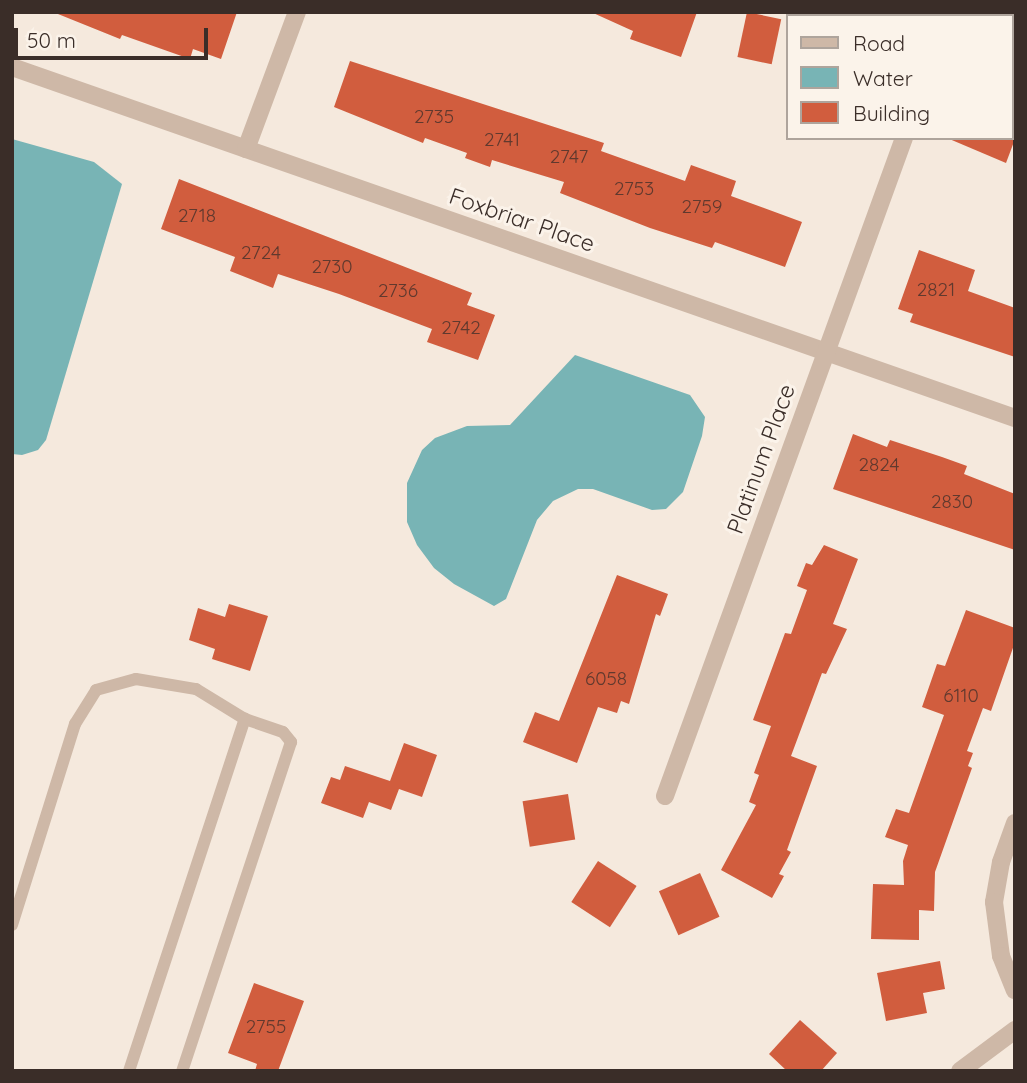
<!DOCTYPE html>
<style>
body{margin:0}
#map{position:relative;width:1027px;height:1083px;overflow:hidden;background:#f5e9dd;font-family:Quicksand,sans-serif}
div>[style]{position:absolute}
.water>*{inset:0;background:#78b4b5}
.building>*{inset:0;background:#d15d3e;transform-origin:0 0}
.service>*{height:12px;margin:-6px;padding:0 6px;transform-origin:6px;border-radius:6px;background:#ceb8a7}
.minor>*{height:18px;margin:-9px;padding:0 9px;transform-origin:9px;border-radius:9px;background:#ceb8a7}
span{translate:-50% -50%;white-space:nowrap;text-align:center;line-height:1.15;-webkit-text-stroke:6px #fbf3ea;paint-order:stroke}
.number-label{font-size:19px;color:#60392e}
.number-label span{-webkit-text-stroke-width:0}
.street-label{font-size:23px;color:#3a2d28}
.frame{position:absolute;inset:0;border:14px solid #3a2d28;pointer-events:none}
.legend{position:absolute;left:786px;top:14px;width:228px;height:126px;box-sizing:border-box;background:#fbf3ea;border:2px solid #aea49c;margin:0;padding:9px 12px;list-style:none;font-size:21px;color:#3a2d28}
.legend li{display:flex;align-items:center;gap:14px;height:35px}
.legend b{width:35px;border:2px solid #aea49c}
.scale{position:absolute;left:14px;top:28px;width:194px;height:32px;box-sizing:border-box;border:4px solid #3a2d28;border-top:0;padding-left:9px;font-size:21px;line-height:24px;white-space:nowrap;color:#3a2d28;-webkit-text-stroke:5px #fbf3ea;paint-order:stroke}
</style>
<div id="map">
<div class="water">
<div style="clip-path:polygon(12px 139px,94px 162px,122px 184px,46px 440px,38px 450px,22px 455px,12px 454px)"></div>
<div style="clip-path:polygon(575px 355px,690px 395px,705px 417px,702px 436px,683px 492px,666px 509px,652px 510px,593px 489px,578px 489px,553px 501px,537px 520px,506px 599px,494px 606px,454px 584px,434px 568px,417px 545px,407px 522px,407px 483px,422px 450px,435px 438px,467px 426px,510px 425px)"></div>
</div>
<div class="building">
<div style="clip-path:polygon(53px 12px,237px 12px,221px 59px,193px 49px,190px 59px,122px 35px,120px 39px)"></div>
<div style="clip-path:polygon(591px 12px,697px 12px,681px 57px,630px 39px,633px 31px)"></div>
<div style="left:747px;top:12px;width:35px;height:46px;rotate:12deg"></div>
<div style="clip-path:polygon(350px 61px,604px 143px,601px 151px,685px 181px,691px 165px,736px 181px,731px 196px,802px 222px,785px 267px,715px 242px,712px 248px,650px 228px,560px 193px,564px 182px,492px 160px,490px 167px,465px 158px,467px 153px,425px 138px,423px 143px,334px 107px)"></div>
<div style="clip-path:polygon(947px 138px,1015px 138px,1015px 139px,1006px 163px)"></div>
<div style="clip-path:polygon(179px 179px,472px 293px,467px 305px,495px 315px,478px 360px,427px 342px,432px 329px,339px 294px,278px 274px,273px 288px,230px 271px,235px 257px,161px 229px)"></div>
<div style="clip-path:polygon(919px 250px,975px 270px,968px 291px,1015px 308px,1015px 357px,910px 322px,913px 314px,898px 309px)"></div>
<div style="clip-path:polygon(853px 434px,887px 447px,890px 440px,942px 457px,967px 466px,964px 474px,1015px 494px,1015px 550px,833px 489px)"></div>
<div style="clip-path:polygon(824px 545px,858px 559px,833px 624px,847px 629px,826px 674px,822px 673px,791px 756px,817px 766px,787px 850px,791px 852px,779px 874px,784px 876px,772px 898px,721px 870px,756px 805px,749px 802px,759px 775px,754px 773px,771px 726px,753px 720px,785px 633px,791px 634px,807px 590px,797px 586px,806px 563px,812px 565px)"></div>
<div style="clip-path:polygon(617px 575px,668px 594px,660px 616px,656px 614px,629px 704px,621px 701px,617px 713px,598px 707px,577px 763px,523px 742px,535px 712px,559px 721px)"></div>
<div style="clip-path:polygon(229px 604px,268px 616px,250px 671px,212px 659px,215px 649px,189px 640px,198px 608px,225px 617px)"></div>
<div style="clip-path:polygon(966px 610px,1015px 628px,1015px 642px,991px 711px,983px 708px,967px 751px,973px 753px,968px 766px,972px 768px,935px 872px,934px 911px,919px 910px,919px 940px,871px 939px,873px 884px,904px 885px,903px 861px,908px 845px,885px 837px,896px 809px,909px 813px,944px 715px,922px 707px,937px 664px,945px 666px)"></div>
<div style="clip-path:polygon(404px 743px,437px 755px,422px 797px,399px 789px,391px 810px,369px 802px,363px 818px,321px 803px,331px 777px,340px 780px,345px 766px,390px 781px)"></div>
<div style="left:568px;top:794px;width:46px;height:46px;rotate:81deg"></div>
<div style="left:598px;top:861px;width:46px;height:49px;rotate:33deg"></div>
<div style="left:700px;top:873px;width:48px;height:45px;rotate:66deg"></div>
<div style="clip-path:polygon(940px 961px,945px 989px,923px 993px,927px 1013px,886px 1021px,877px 973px)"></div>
<div style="clip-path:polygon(254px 983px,304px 1001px,278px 1071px,255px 1071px,257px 1064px,228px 1053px)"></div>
<div style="clip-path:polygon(800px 1020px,837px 1053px,821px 1071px,787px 1071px,769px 1054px)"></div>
</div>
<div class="service">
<div style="left:12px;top:925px;width:211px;rotate:-72.6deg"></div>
<div style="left:75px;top:724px;width:40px;rotate:-58deg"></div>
<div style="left:96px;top:690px;width:41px;rotate:-15.4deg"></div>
<div style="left:136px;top:679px;width:61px;rotate:9.5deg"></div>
<div style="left:196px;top:689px;width:57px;rotate:31.5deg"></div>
<div style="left:245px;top:719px;width:40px;rotate:18.9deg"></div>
<div style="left:283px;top:732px;width:13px;rotate:51deg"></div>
<div style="left:291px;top:742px;width:347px;rotate:108.3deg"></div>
<div style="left:129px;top:1071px;width:371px;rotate:-71.8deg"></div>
</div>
<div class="minor">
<div style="left:963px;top:12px;width:10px;rotate:24deg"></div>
<div style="left:949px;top:16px;width:4px;rotate:-76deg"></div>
<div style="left:1011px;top:31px;width:4px;rotate:14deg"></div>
<div style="left:12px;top:67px;width:1063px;rotate:19.29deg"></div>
<div style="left:246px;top:149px;width:146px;rotate:-69.6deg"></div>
<div style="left:665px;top:796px;width:700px;rotate:-70.04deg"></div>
<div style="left:1015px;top:823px;width:41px;rotate:109.7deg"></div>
<div style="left:1001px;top:862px;width:41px;rotate:99.9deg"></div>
<div style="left:994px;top:902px;width:54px;rotate:82.6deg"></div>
<div style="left:1001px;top:956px;width:37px;rotate:68deg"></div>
<div style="left:960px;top:1071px;width:69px;rotate:-36.7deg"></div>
</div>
<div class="number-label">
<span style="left:434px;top:117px">2735</span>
<span style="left:502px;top:140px">2741</span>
<span style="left:569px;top:157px">2747</span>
<span style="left:634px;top:189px">2753</span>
<span style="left:702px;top:207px">2759</span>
<span style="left:197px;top:216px">2718</span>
<span style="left:261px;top:253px">2724</span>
<span style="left:332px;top:267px">2730</span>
<span style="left:936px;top:290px">2821</span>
<span style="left:398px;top:291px">2736</span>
<span style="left:461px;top:328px">2742</span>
<span style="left:879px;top:465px">2824</span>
<span style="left:952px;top:502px">2830</span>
<span style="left:606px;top:679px">6058</span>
<span style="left:961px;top:696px">6110</span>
<span style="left:266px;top:1027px">2755</span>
</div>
<div class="street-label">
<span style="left:522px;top:220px;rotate:19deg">Foxbriar Place</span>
<span style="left:761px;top:459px;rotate:-70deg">Platinum Place</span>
</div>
<div class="frame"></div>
<ul class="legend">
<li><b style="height:9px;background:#ceb8a7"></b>Road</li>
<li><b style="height:19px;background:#78b4b5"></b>Water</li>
<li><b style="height:19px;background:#d15d3e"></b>Building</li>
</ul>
<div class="scale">50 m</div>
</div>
